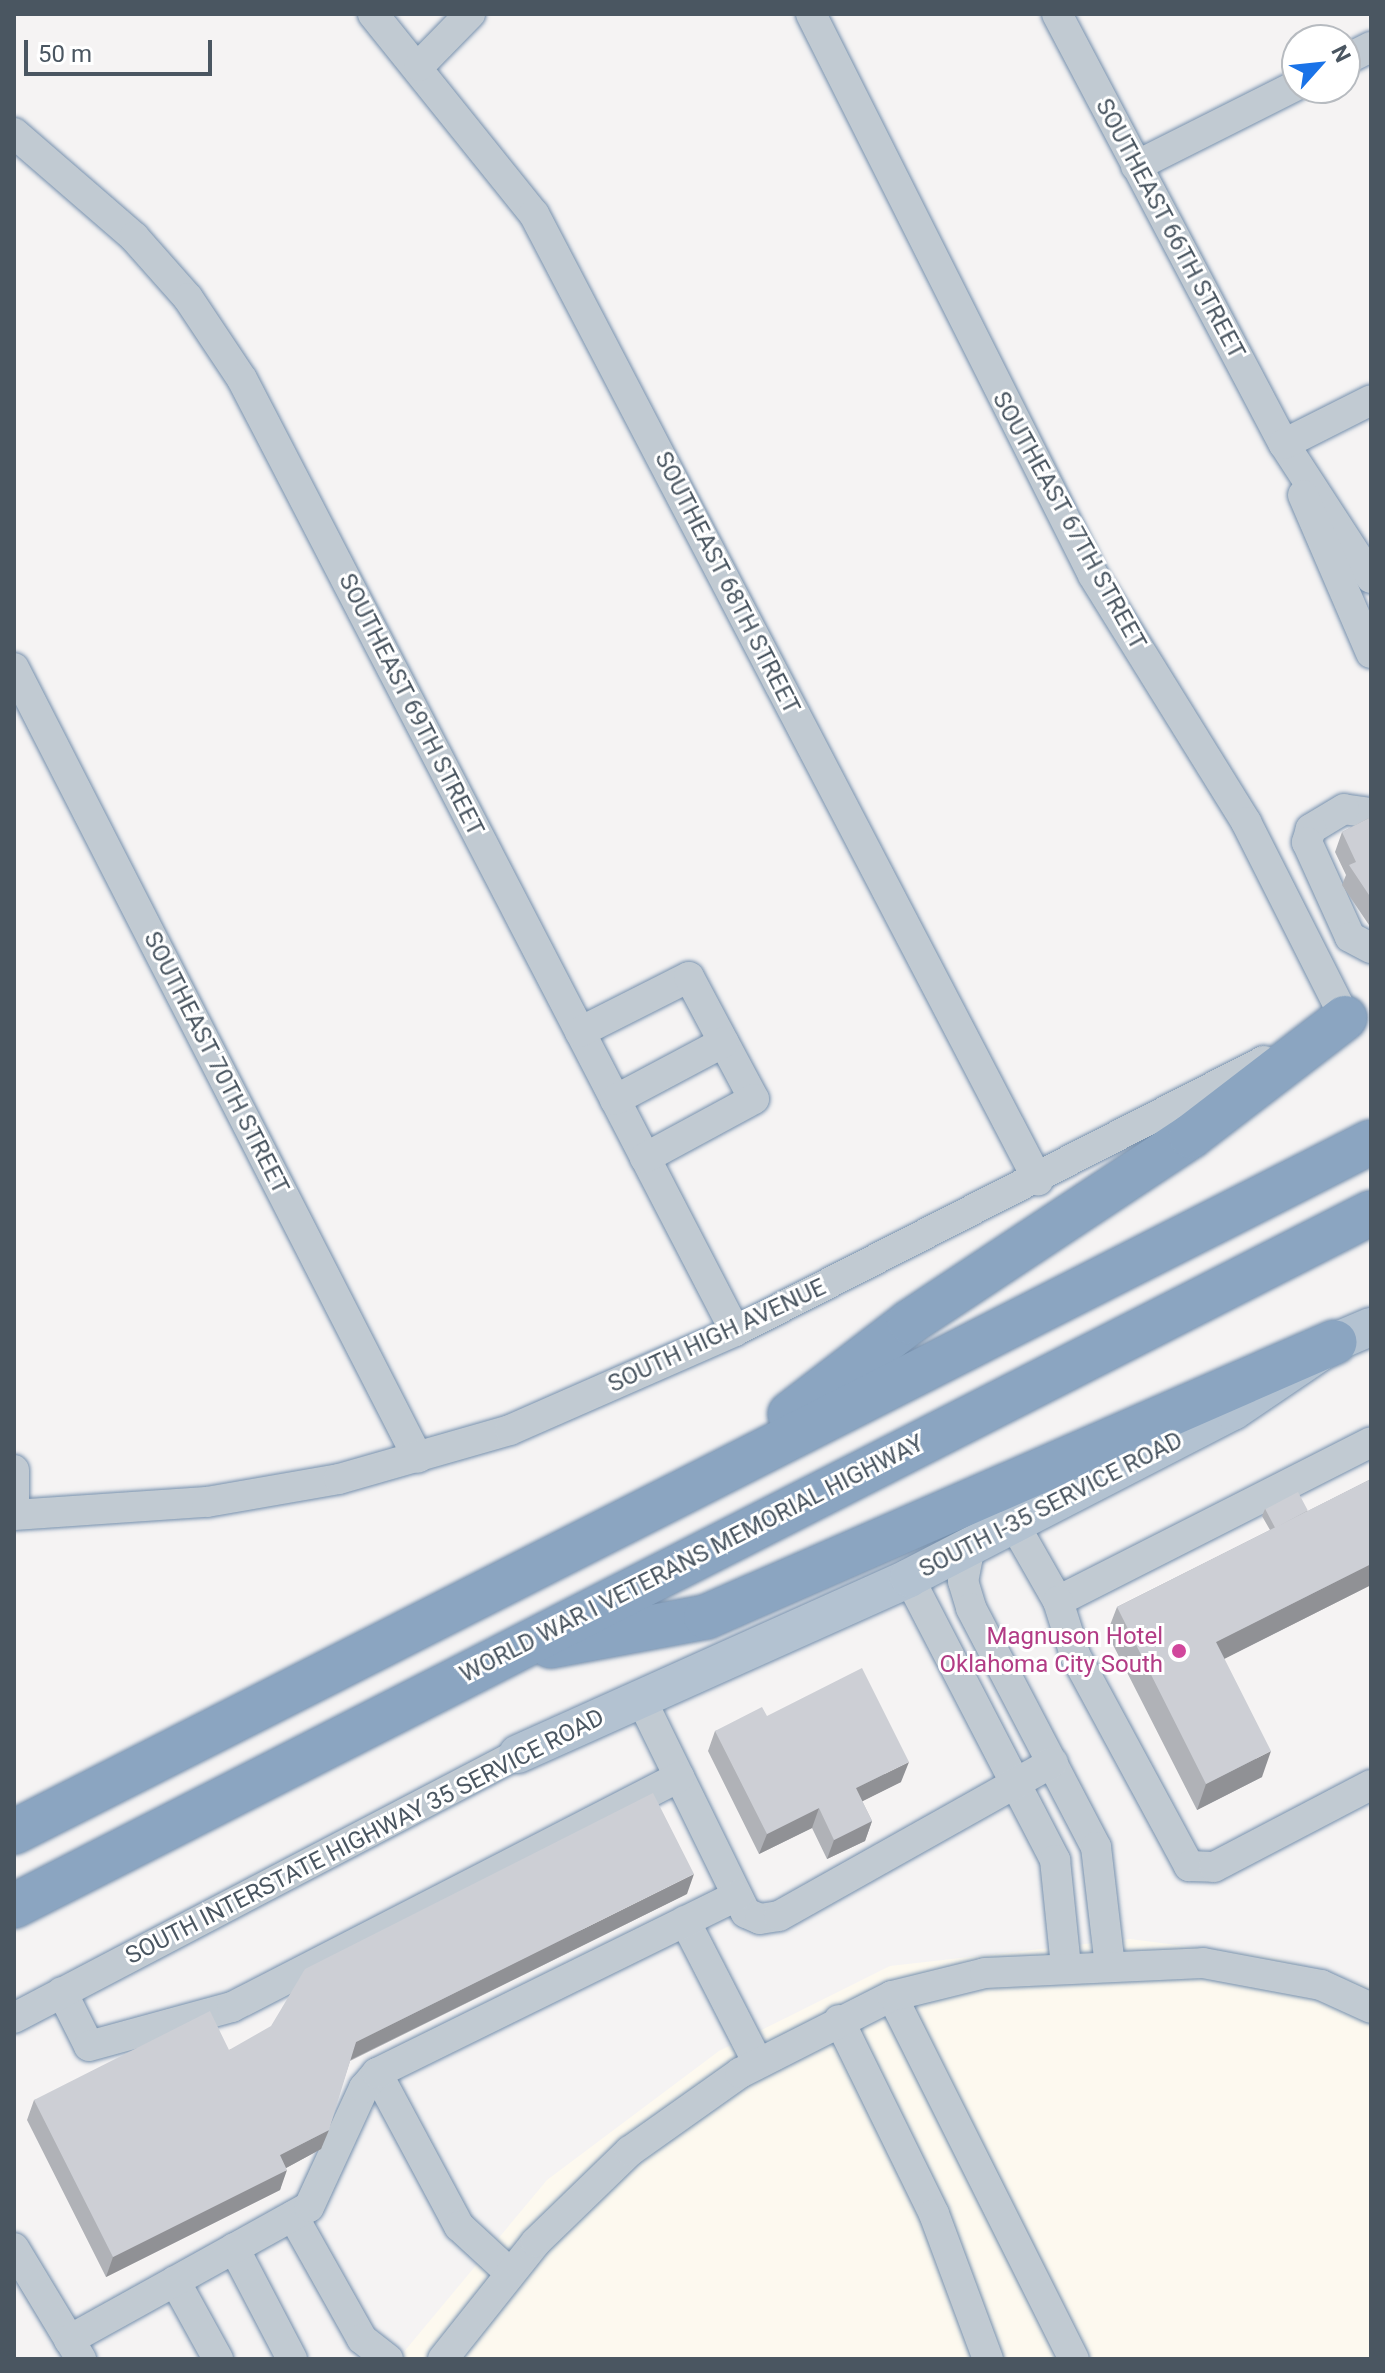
<!DOCTYPE html>
<style>
body{margin:0}
#map{position:relative;width:1385px;height:2373px;overflow:hidden;background:#f5f3f3;font-family:Roboto,sans-serif}
div>[style]{position:absolute}
.commercial>*{inset:0;background:#fdf9ef}
.roads{filter:drop-shadow(0 0 2px #7690ad) drop-shadow(0 0 2px #7690ad)}
.minor>*{height:30px;margin:-15px;padding:0 15px;transform-origin:15px;border-radius:15px;background:#c1cad2}
.major>*{height:38px;margin:-19px;padding:0 19px;transform-origin:19px;border-radius:19px;background:#b3c2d1}
.highway>*{height:44px;margin:-22px;padding:0 22px;transform-origin:22px;border-radius:22px;background:#8ba5c1}
.wall>*{inset:0;background:#b0b2b7}
.shaded-wall>*{inset:0;background:#909195}
.building>*{inset:0;background:#cdcfd5;transform-origin:0 0}
.dots>*{width:22px;height:22px;translate:-50% -50%;box-sizing:border-box;border:4px solid #fff;border-radius:50%}
span{translate:-50% -50%;white-space:nowrap;text-align:center;line-height:1.15;-webkit-text-stroke:6px #fff;paint-order:stroke}
.street-label{font-size:24px;color:#4a5661}
.hotel-label{font-size:24px;color:#b23c85}
.right{translate:-100% -50%;text-align:right}
.frame{position:absolute;inset:0;border:16px solid #4a5661;pointer-events:none}
.north{position:absolute;left:1281px;top:24px;width:80px;height:80px;box-sizing:border-box;background:#fff;border:2px solid #b7bbc0;border-radius:50%;rotate:63deg;font-size:22px;font-weight:700;line-height:32px;text-align:center;color:#4a5661}
.north::after{content:'';display:block;margin:auto;width:28px;height:36px;background:#1a73e8;clip-path:polygon(50% 0,100% 100%,50% 72%,0 100%)}
.scale{position:absolute;left:24px;top:40px;width:188px;height:36px;box-sizing:border-box;border:4px solid #4a5661;border-top:0;padding-left:10px;font-size:24px;line-height:28px;white-space:nowrap;color:#4a5661;-webkit-text-stroke:6px #fff;paint-order:stroke}
</style>
<div id="map">
<div class="commercial">
<div style="clip-path:polygon(1130px 1939px,1278px 1958px,1371px 1987px,1371px 2359px,398px 2359px,547px 2180px,719px 2051px,890px 1966px)"></div>
</div>
<div class="roads">
<div class="minor">
<div style="left:373px;top:14px;width:257px;rotate:51.2deg"></div>
<div style="left:534px;top:214px;width:1090px;rotate:62.45deg"></div>
<div style="left:811px;top:14px;width:628px;rotate:63.31deg"></div>
<div style="left:1093px;top:575px;width:291px;rotate:58.2deg"></div>
<div style="left:1246px;top:822px;width:220px;rotate:63.2deg"></div>
<div style="left:1345px;top:1018px;width:19px;rotate:152deg"></div>
<div style="left:1057px;top:14px;width:486px;rotate:62.2deg"></div>
<div style="left:1284px;top:444px;width:160px;rotate:57deg"></div>
<div style="left:1345px;top:60px;width:29px;rotate:-27deg"></div>
<div style="left:419px;top:66px;width:73px;rotate:-45.6deg"></div>
<div style="left:14px;top:133px;width:159px;rotate:40.9deg"></div>
<div style="left:134px;top:237px;width:81px;rotate:48.5deg"></div>
<div style="left:188px;top:298px;width:97px;rotate:56.3deg"></div>
<div style="left:242px;top:379px;width:1072px;rotate:62.62deg"></div>
<div style="left:1136px;top:166px;width:180px;rotate:-26.7deg"></div>
<div style="left:1284px;top:444px;width:97px;rotate:-26.8deg"></div>
<div style="left:1303px;top:495px;width:172px;rotate:66.7deg"></div>
<div style="left:14px;top:668px;width:887px;rotate:62.92deg"></div>
<div style="left:1371px;top:813px;width:27px;rotate:-172deg"></div>
<div style="left:1344px;top:809px;width:39px;rotate:149deg"></div>
<div style="left:1311px;top:829px;width:14px;rotate:107deg"></div>
<div style="left:1307px;top:842px;width:104px;rotate:65.6deg"></div>
<div style="left:1350px;top:937px;width:24px;rotate:28deg"></div>
<div style="left:580px;top:1032px;width:122px;rotate:-26.8deg"></div>
<div style="left:689px;top:977px;width:138px;rotate:62deg"></div>
<div style="left:754px;top:1099px;width:124px;rotate:151.6deg"></div>
<div style="left:615px;top:1100px;width:123px;rotate:-28deg"></div>
<div style="left:14px;top:1470px;width:45px;rotate:90deg"></div>
<div style="left:14px;top:1515px;width:193px;rotate:-3.9deg"></div>
<div style="left:207px;top:1502px;width:134px;rotate:-9.9deg"></div>
<div style="left:339px;top:1479px;width:178px;rotate:-16deg"></div>
<div style="left:510px;top:1430px;width:246px;rotate:-23.7deg"></div>
<div style="left:735px;top:1331px;width:594px;rotate:-27.04deg"></div>
<div style="left:1014px;top:1524px;width:89px;rotate:60.3deg"></div>
<div style="left:1058px;top:1601px;width:351px;rotate:-26.9deg"></div>
<div style="left:970px;top:1546px;width:36px;rotate:101deg"></div>
<div style="left:963px;top:1581px;width:28px;rotate:73deg"></div>
<div style="left:971px;top:1608px;width:270px;rotate:62.4deg"></div>
<div style="left:1096px;top:1847px;width:120px;rotate:83.3deg"></div>
<div style="left:909px;top:1578px;width:318px;rotate:62.6deg"></div>
<div style="left:1055px;top:1860px;width:108px;rotate:84.1deg"></div>
<div style="left:1058px;top:1601px;width:57px;rotate:72.5deg"></div>
<div style="left:1075px;top:1655px;width:240px;rotate:61.6deg"></div>
<div style="left:1189px;top:1866px;width:25px;rotate:2deg"></div>
<div style="left:1214px;top:1867px;width:177px;rotate:-27.6deg"></div>
<div style="left:641px;top:1699px;width:238px;rotate:63.9deg"></div>
<div style="left:746px;top:1913px;width:15px;rotate:23deg"></div>
<div style="left:760px;top:1919px;width:19px;rotate:-9deg"></div>
<div style="left:779px;top:1916px;width:314px;rotate:-29.3deg"></div>
<div style="left:685px;top:1921px;width:160px;rotate:62.8deg"></div>
<div style="left:62px;top:1992px;width:60px;rotate:63.4deg"></div>
<div style="left:89px;top:2046px;width:148px;rotate:-15.3deg"></div>
<div style="left:232px;top:2007px;width:503px;rotate:-27.23deg"></div>
<div style="left:892px;top:1996px;width:406px;rotate:63.4deg"></div>
<div style="left:14px;top:2018px;width:569px;rotate:-27.65deg"></div>
<div style="left:839px;top:2020px;width:216px;rotate:63.9deg"></div>
<div style="left:934px;top:2214px;width:155px;rotate:69.6deg"></div>
<div style="left:377px;top:2073px;width:174px;rotate:61.8deg"></div>
<div style="left:459px;top:2226px;width:69px;rotate:42.7deg"></div>
<div style="left:293px;top:2216px;width:141px;rotate:60.7deg"></div>
<div style="left:362px;top:2339px;width:33px;rotate:38deg"></div>
<div style="left:14px;top:2248px;width:130px;rotate:58.9deg"></div>
<div style="left:234px;top:2248px;width:125px;rotate:62.4deg"></div>
<div style="left:175px;top:2281px;width:89px;rotate:61.1deg"></div>
<div style="left:69px;top:2340px;width:274px;rotate:-29deg"></div>
<div style="left:309px;top:2207px;width:131px;rotate:-65.2deg"></div>
<div style="left:364px;top:2088px;width:20px;rotate:-49deg"></div>
<div style="left:377px;top:2073px;width:401px;rotate:-26.2deg"></div>
<div style="left:443px;top:2359px;width:149px;rotate:-51.5deg"></div>
<div style="left:536px;top:2242px;width:131px;rotate:-44.1deg"></div>
<div style="left:630px;top:2151px;width:135px;rotate:-35.3deg"></div>
<div style="left:740px;top:2073px;width:170px;rotate:-26.9deg"></div>
<div style="left:892px;top:1996px;width:96px;rotate:-13.9deg"></div>
<div style="left:985px;top:1973px;width:218px;rotate:-2.6deg"></div>
<div style="left:1203px;top:1963px;width:120px;rotate:10.6deg"></div>
<div style="left:1321px;top:1985px;width:55px;rotate:24.7deg"></div>
</div>
<div class="major">
<div style="left:518px;top:1754px;width:429px;rotate:-24.2deg"></div>
<div style="left:909px;top:1578px;width:365px;rotate:-27.3deg"></div>
<div style="left:1233px;top:1411px;width:123px;rotate:-34.1deg"></div>
<div style="left:1335px;top:1342px;width:39px;rotate:-23deg"></div>
</div>
<div class="highway">
<div style="left:790px;top:1414px;width:151px;rotate:-37.5deg"></div>
<div style="left:910px;top:1322px;width:337px;rotate:-33.5deg"></div>
<div style="left:1191px;top:1136px;width:194px;rotate:-37.5deg"></div>
<div style="left:551px;top:1646px;width:158px;rotate:-10.6deg"></div>
<div style="left:706px;top:1617px;width:686px;rotate:-23.62deg"></div>
<div style="left:14px;top:1832px;width:1522px;rotate:-26.95deg"></div>
<div style="left:14px;top:1906px;width:1524px;rotate:-27.05deg"></div>
</div>
</div>
<div class="wall">
<div style="clip-path:polygon(1371px 817px,1371px 928px,1342px 885px,1346px 875px,1335px 852px,1342px 832px)"></div>
<div style="clip-path:polygon(1371px 1479px,1371px 1585px,1224px 1659px,1262px 1777px,1197px 1810px,1107px 1633px,1117px 1607px,1270px 1530px,1262px 1516px,1265px 1509px,1308px 1511px)"></div>
<div style="clip-path:polygon(767px 1716px,901px 1782px,862px 1801px,872px 1821px,865px 1841px,827px 1859px,812px 1828px,759px 1854px,708px 1751px,715px 1731px)"></div>
<div style="clip-path:polygon(687px 1894px,350px 2061px,321px 2149px,286px 2168px,280px 2190px,106px 2277px,27px 2120px,34px 2100px,229px 2050px)"></div>
</div>
<div class="shaded-wall">
<div style="clip-path:polygon(1371px 1564px,1371px 1585px,1206px 1668px,1216px 1642px)"></div>
<div style="clip-path:polygon(1271px 1751px,1262px 1777px,1197px 1810px,1206px 1784px)"></div>
<div style="clip-path:polygon(909px 1762px,901px 1782px,849px 1808px,856px 1788px)"></div>
<div style="clip-path:polygon(819px 1808px,812px 1828px,759px 1854px,767px 1834px)"></div>
<div style="clip-path:polygon(872px 1821px,865px 1841px,827px 1859px,834px 1840px)"></div>
<div style="clip-path:polygon(694px 1874px,687px 1894px,348px 2061px,356px 2042px)"></div>
<div style="clip-path:polygon(329px 2130px,321px 2149px,273px 2175px,280px 2155px)"></div>
<div style="clip-path:polygon(287px 2170px,280px 2190px,106px 2277px,113px 2257px)"></div>
</div>
<div class="building">
<div style="clip-path:polygon(1371px 817px,1371px 898px,1349px 865px,1356px 862px,1342px 832px)"></div>
<div style="clip-path:polygon(1371px 1479px,1371px 1564px,1216px 1642px,1271px 1751px,1206px 1784px,1117px 1607px)"></div>
<div style="left:1298px;top:1492px;width:21px;height:37px;rotate:62deg"></div>
<div style="clip-path:polygon(862px 1668px,909px 1762px,856px 1788px,872px 1821px,834px 1840px,819px 1808px,767px 1834px,715px 1731px,762px 1707px,767px 1716px)"></div>
<div style="clip-path:polygon(653px 1793px,694px 1874px,356px 2042px,329px 2130px,280px 2155px,287px 2170px,113px 2257px,34px 2100px,210px 2011px,229px 2050px,271px 2026px,305px 1969px)"></div>
</div>
<div class="dots">
<div style="left:1179px;top:1651px;background:#d1479c"></div>
</div>
<div class="street-label">
<span style="left:1170px;top:229px;rotate:62deg">SOUTHEAST 66TH STREET</span>
<span style="left:1069px;top:521px;rotate:61deg">SOUTHEAST 67TH STREET</span>
<span style="left:727px;top:583px;rotate:63deg">SOUTHEAST 68TH STREET</span>
<span style="left:411px;top:705px;rotate:63deg">SOUTHEAST 69TH STREET</span>
<span style="left:216px;top:1063px;rotate:63deg">SOUTHEAST 70TH STREET</span>
<span style="left:717px;top:1336px;rotate:-25deg">SOUTH HIGH AVENUE</span>
<span style="left:1051px;top:1505px;rotate:-27deg">SOUTH I-35 SERVICE ROAD</span>
<span style="left:692px;top:1559px;rotate:-27deg">WORLD WAR I VETERANS MEMORIAL HIGHWAY</span>
<span style="left:365px;top:1837px;rotate:-27deg">SOUTH INTERSTATE HIGHWAY 35 SERVICE ROAD</span>
</div>
<div class="hotel-label">
<span class="right" style="left:1163px;top:1651px">Magnuson Hotel<br>Oklahoma City South</span>
</div>
<div class="frame"></div>
<div class="north">N</div>
<div class="scale">50 m</div>
</div>
